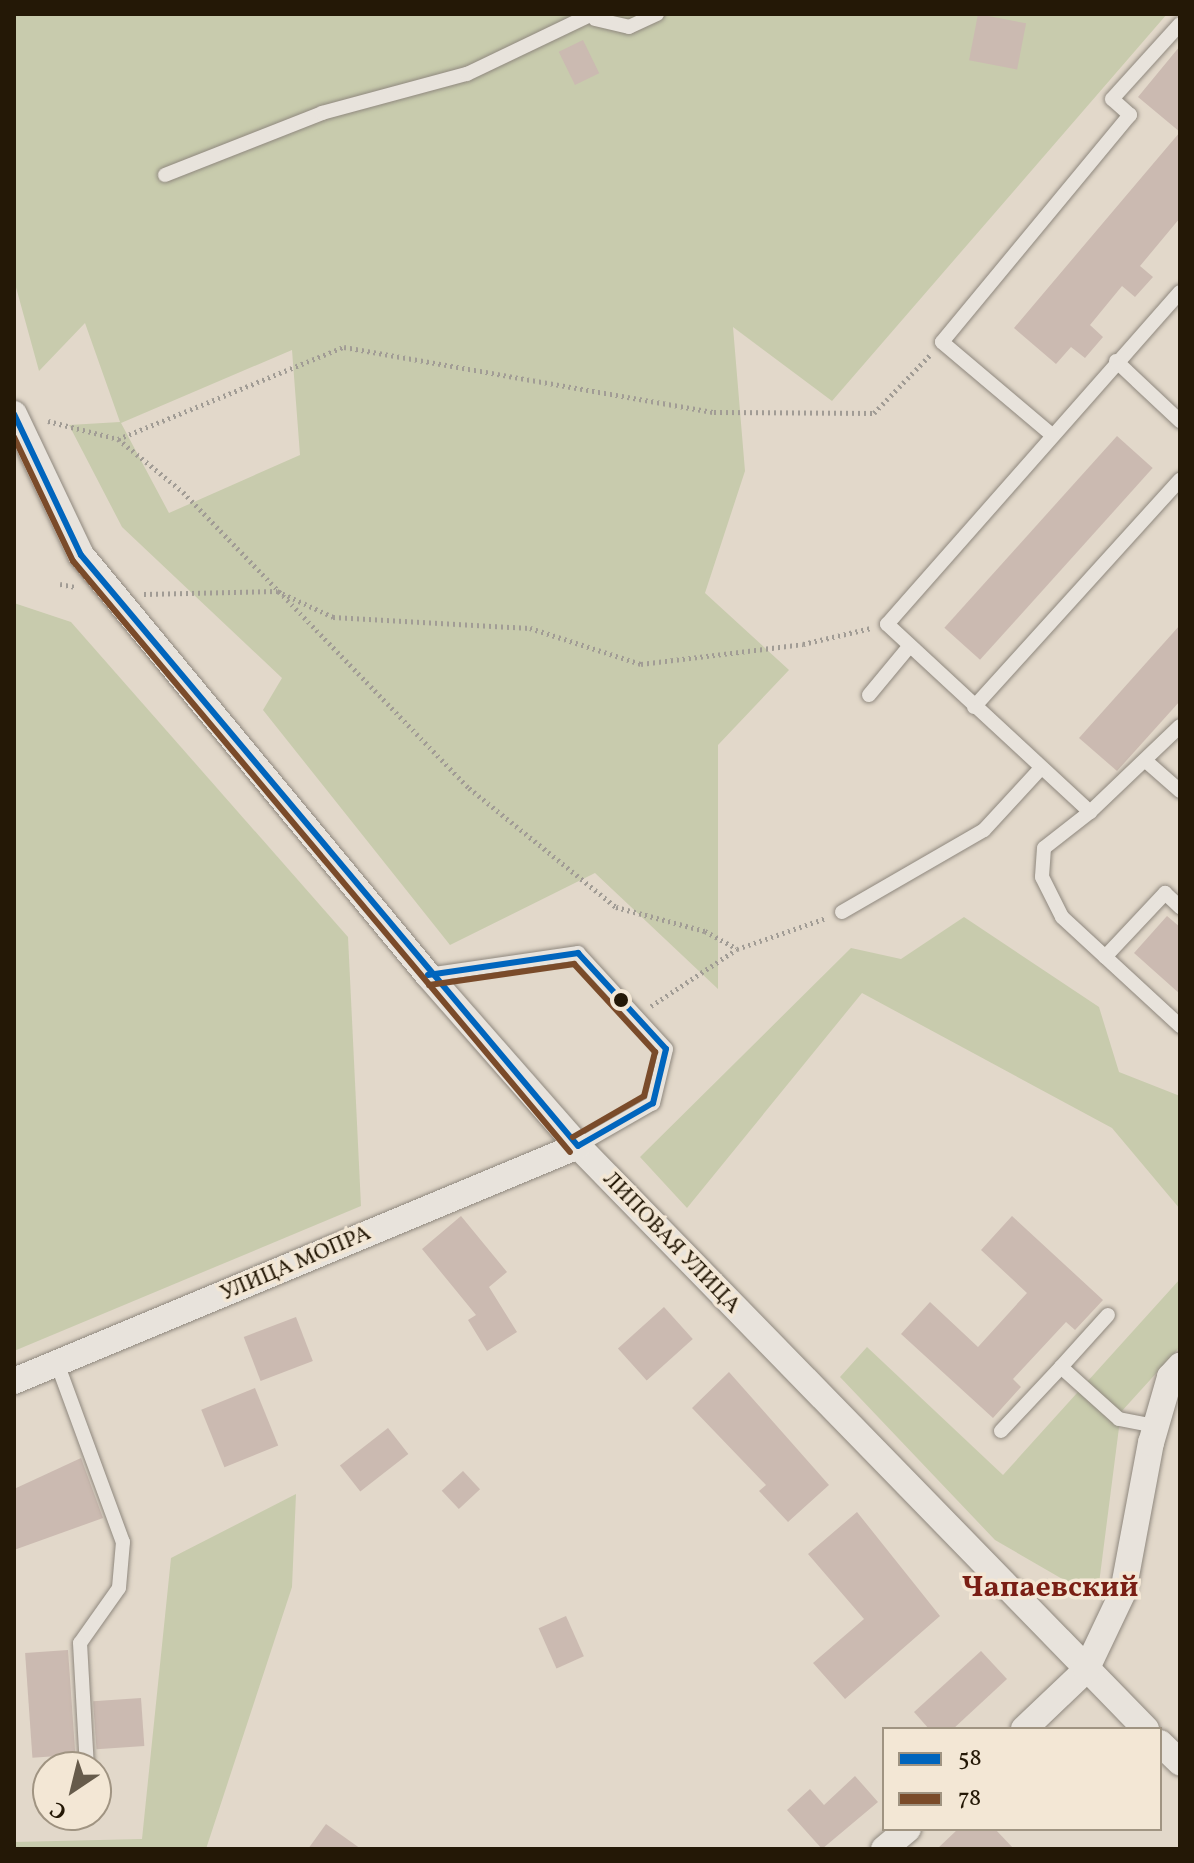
<!DOCTYPE html>
<meta charset="utf-8">
<style>
body{margin:0}
#map{position:relative;width:1194px;height:1863px;overflow:hidden;background:#e2d8ca;font-family:Vollkorn,serif}
div>[style]{position:absolute}
.green>*{inset:0;background:#c8cbad}
.building>*{inset:0;background:#cbbab1;transform-origin:0 0}
.path>*{height:5px;margin-top:-2.5px;transform-origin:0;background:repeating-linear-gradient(90deg,#a19c95 0 2px,transparent 0 6px)}
.roads{filter:drop-shadow(0 0 2px #8f887e) drop-shadow(0 0 2px #8f887e)}
.service>*{height:14px;margin:-7px;padding:0 7px;transform-origin:7px;border-radius:7px;background:#e8e3dc}
.minor>*{height:26px;margin:-13px;padding:0 13px;transform-origin:13px;border-radius:13px;background:#e8e3dc}
.bus-1>*{height:6px;margin:-3px;padding:0 3px;transform-origin:3px;border-radius:3px;background:#0065bd}
.bus-2>*{height:6px;margin:-3px;padding:0 3px;transform-origin:3px;border-radius:3px;background:#7a4b2a}
.dots>*{width:22px;height:22px;translate:-50% -50%;box-sizing:border-box;border:4px solid #f3e7d5;border-radius:50%}
span{translate:-50% -50%;white-space:nowrap;text-align:center;line-height:1.15;-webkit-text-stroke:7px #f3e7d5;paint-order:stroke}
.street-label{font-size:22px;color:#241806}
.district-label{font-size:30px;color:#7a1f14;font-weight:700}
.frame{position:absolute;inset:0;border:16px solid #241806;pointer-events:none}
.legend{position:absolute;left:882px;top:1727px;width:280px;height:104px;box-sizing:border-box;background:#f3e7d5;border:2px solid #a09482;margin:0;padding:10px 14px;list-style:none;font-size:24px;color:#241806}
.legend li{display:flex;align-items:center;gap:16px;height:40px}
.legend b{width:40px;border:2px solid #a09482}
.north{position:absolute;left:32px;top:1751px;width:80px;height:80px;box-sizing:border-box;background:#f3e7d5;border:2px solid #a09482;border-radius:50%;rotate:215deg;font-size:22px;font-weight:700;line-height:32px;text-align:center;color:#241806}
.north::after{content:'';display:block;margin:auto;width:28px;height:36px;background:#665b4b;clip-path:polygon(50% 0,100% 100%,50% 72%,0 100%)}
</style>
<div id="map">
<div class="green">
<div style="clip-path:polygon(evenodd,14px 14px,1167px 14px,832px 401px,733px 327px,745px 471px,705px 593px,789px 670px,718px 745px,718px 989px,595px 873px,450px 945px,263px 710px,282px 678px,122px 527px,69px 425px,120px 422px,85px 323px,39px 371px,14px 280px,14px 14px,292px 350px,300px 455px,169px 513px,121px 423px,292px 350px)"></div>
<div style="clip-path:polygon(14px 603px,71px 622px,348px 937px,361px 1206px,14px 1351px)"></div>
<div style="clip-path:polygon(964px 917px,1099px 1007px,1119px 1072px,1180px 1096px,1180px 1209px,1112px 1128px,862px 993px,687px 1208px,640px 1157px,851px 948px,901px 959px)"></div>
<div style="clip-path:polygon(1180px 1279px,1180px 1347px,1121px 1412px,1097px 1599px,995px 1540px,840px 1377px,867px 1347px,1003px 1475px)"></div>
<div style="clip-path:polygon(296px 1494px,292px 1587px,206px 1849px,14px 1849px,14px 1842px,142px 1839px,171px 1558px)"></div>
</div>
<div class="building">
<div style="left:978px;top:14px;width:49px;height:47px;rotate:11deg"></div>
<div style="left:583px;top:40px;width:37px;height:27px;rotate:64deg"></div>
<div style="clip-path:polygon(1180px 46px,1180px 218px,1140px 266px,1153px 277px,1135px 297px,1122px 286px,1090px 325px,1103px 337px,1085px 358px,1071px 347px,1056px 364px,1014px 328px,1180px 132px,1138px 97px)"></div>
<div style="left:1117px;top:436px;width:48px;height:258px;rotate:42deg"></div>
<div style="clip-path:polygon(1180px 625px,1180px 701px,1117px 771px,1079px 738px)"></div>
<div style="clip-path:polygon(1167px 916px,1180px 927px,1180px 994px,1134px 953px)"></div>
<div style="clip-path:polygon(461px 1216px,507px 1272px,489px 1287px,517px 1332px,487px 1351px,468px 1320px,476px 1315px,422px 1249px)"></div>
<div style="clip-path:polygon(1012px 1216px,1103px 1300px,1075px 1330px,1066px 1322px,1013px 1379px,1021px 1387px,993px 1418px,901px 1334px,930px 1302px,978px 1347px,1027px 1293px,981px 1250px)"></div>
<div style="left:664px;top:1307px;width:43px;height:62px;rotate:48deg"></div>
<div style="left:296px;top:1317px;width:47px;height:56px;rotate:69deg"></div>
<div style="clip-path:polygon(729px 1372px,829px 1485px,788px 1522px,759px 1491px,766px 1485px,692px 1408px)"></div>
<div style="left:255px;top:1388px;width:62px;height:58px;rotate:68deg"></div>
<div style="left:388px;top:1428px;width:33px;height:61px;rotate:52deg"></div>
<div style="clip-path:polygon(81px 1458px,103px 1518px,14px 1550px,14px 1489px)"></div>
<div style="left:463px;top:1471px;width:25px;height:29px;rotate:47deg"></div>
<div style="clip-path:polygon(857px 1512px,940px 1616px,845px 1699px,813px 1663px,864px 1619px,808px 1554px)"></div>
<div style="left:566px;top:1616px;width:44px;height:30px;rotate:66deg"></div>
<div style="left:68px;top:1650px;width:105px;height:43px;rotate:86deg"></div>
<div style="clip-path:polygon(981px 1651px,1007px 1679px,953px 1729px,929px 1729px,914px 1712px)"></div>
<div style="left:141px;top:1698px;width:48px;height:48px;rotate:86deg"></div>
<div style="clip-path:polygon(855px 1776px,878px 1802px,822px 1849px,787px 1810px,810px 1789px,824px 1805px)"></div>
<div style="clip-path:polygon(326px 1824px,361px 1849px,308px 1849px)"></div>
<div style="clip-path:polygon(958px 1829px,995px 1829px,1014px 1849px,937px 1849px)"></div>
</div>
<div class="path">
<div style="left:48px;top:421px;width:72px;rotate:14.4deg"></div>
<div style="left:118px;top:439px;width:244px;rotate:-22.2deg"></div>
<div style="left:344px;top:347px;width:376px;rotate:10deg"></div>
<div style="left:714px;top:412px;width:160px;rotate:0.4deg"></div>
<div style="left:874px;top:413px;width:82px;rotate:-46deg"></div>
<div style="left:118px;top:439px;width:84px;rotate:39.2deg"></div>
<div style="left:183px;top:492px;width:412px;rotate:46deg"></div>
<div style="left:469px;top:788px;width:189px;rotate:39deg"></div>
<div style="left:616px;top:907px;width:92px;rotate:15.1deg"></div>
<div style="left:705px;top:931px;width:37px;rotate:29deg"></div>
<div style="left:60px;top:584px;width:15px;rotate:11deg"></div>
<div style="left:144px;top:594px;width:133px;rotate:-1.3deg"></div>
<div style="left:277px;top:591px;width:62px;rotate:24.9deg"></div>
<div style="left:333px;top:617px;width:197px;rotate:3.2deg"></div>
<div style="left:530px;top:628px;width:117px;rotate:18deg"></div>
<div style="left:641px;top:664px;width:163px;rotate:-7deg"></div>
<div style="left:803px;top:644px;width:70px;rotate:-13.2deg"></div>
<div style="left:651px;top:1006px;width:103px;rotate:-33.5deg"></div>
<div style="left:737px;top:949px;width:94px;rotate:-19.2deg"></div>
</div>
<div class="roads">
<div class="service">
<div style="left:595px;top:19px;width:35px;rotate:13deg"></div>
<div style="left:629px;top:27px;width:31px;rotate:-25deg"></div>
<div style="left:165px;top:175px;width:169px;rotate:-21.5deg"></div>
<div style="left:322px;top:113px;width:150px;rotate:-15.1deg"></div>
<div style="left:467px;top:74px;width:139px;rotate:-25.6deg"></div>
<div style="left:1180px;top:292px;width:443px;rotate:131.4deg"></div>
<div style="left:887px;top:624px;width:277px;rotate:42.8deg"></div>
<div style="left:1090px;top:812px;width:124px;rotate:-43.7deg"></div>
<div style="left:1116px;top:361px;width:88px;rotate:43.2deg"></div>
<div style="left:1052px;top:435px;width:144px;rotate:-139.8deg"></div>
<div style="left:942px;top:342px;width:295px;rotate:-50.4deg"></div>
<div style="left:1130px;top:115px;width:24px;rotate:-138deg"></div>
<div style="left:1112px;top:99px;width:101px;rotate:-47.8deg"></div>
<div style="left:869px;top:695px;width:61px;rotate:-50.3deg"></div>
<div style="left:974px;top:707px;width:307px;rotate:-47.8deg"></div>
<div style="left:1147px;top:762px;width:44px;rotate:41.3deg"></div>
<div style="left:1090px;top:812px;width:58px;rotate:142deg"></div>
<div style="left:1044px;top:848px;width:29px;rotate:94deg"></div>
<div style="left:1042px;top:877px;width:45px;rotate:63.4deg"></div>
<div style="left:1062px;top:917px;width:161px;rotate:42.7deg"></div>
<div style="left:842px;top:912px;width:164px;rotate:-30deg"></div>
<div style="left:984px;top:830px;width:84px;rotate:-47.4deg"></div>
<div style="left:1105px;top:957px;width:88px;rotate:-46.8deg"></div>
<div style="left:1165px;top:893px;width:21px;rotate:43deg"></div>
<div style="left:428px;top:975px;width:152px;rotate:-8.3deg"></div>
<div style="left:578px;top:953px;width:130px;rotate:47.5deg"></div>
<div style="left:666px;top:1049px;width:56px;rotate:103.5deg"></div>
<div style="left:653px;top:1103px;width:86px;rotate:150.2deg"></div>
<div style="left:57px;top:1363px;width:191px;rotate:69.8deg"></div>
<div style="left:123px;top:1542px;width:46px;rotate:95deg"></div>
<div style="left:119px;top:1588px;width:67px;rotate:125.3deg"></div>
<div style="left:80px;top:1643px;width:124px;rotate:86.8deg"></div>
<div style="left:1061px;top:1367px;width:70px;rotate:-47.9deg"></div>
<div style="left:1001px;top:1431px;width:88px;rotate:-46.8deg"></div>
<div style="left:1061px;top:1367px;width:78px;rotate:41.9deg"></div>
<div style="left:1119px;top:1419px;width:38px;rotate:11deg"></div>
</div>
<div class="minor">
<div style="left:14px;top:414px;width:156px;rotate:64.6deg"></div>
<div style="left:81px;top:555px;width:545px;rotate:50.44deg"></div>
<div style="left:428px;top:975px;width:227px;rotate:48.7deg"></div>
<div style="left:578px;top:1146px;width:814px;rotate:45.75deg"></div>
<div style="left:14px;top:1381px;width:611px;rotate:-22.62deg"></div>
<div style="left:1024px;top:1729px;width:86px;rotate:-43.6deg"></div>
<div style="left:1086px;top:1670px;width:86px;rotate:-64.6deg"></div>
<div style="left:1123px;top:1592px;width:152px;rotate:-79.4deg"></div>
<div style="left:1151px;top:1443px;width:69px;rotate:-73.9deg"></div>
<div style="left:1170px;top:1377px;width:15px;rotate:-48deg"></div>
<div style="left:1160px;top:1743px;width:28px;rotate:44deg"></div>
<div style="left:884px;top:1849px;width:31px;rotate:-40deg"></div>
</div>
</div>
<div class="bus-1">
<div style="left:14px;top:414px;width:156px;rotate:64.6deg"></div>
<div style="left:81px;top:555px;width:772px;rotate:49.94deg"></div>
<div style="left:428px;top:975px;width:152px;rotate:-8.3deg"></div>
<div style="left:578px;top:953px;width:130px;rotate:47.5deg"></div>
<div style="left:666px;top:1049px;width:56px;rotate:103.5deg"></div>
<div style="left:653px;top:1103px;width:86px;rotate:150.2deg"></div>
</div>
<div class="bus-2">
<div style="left:14px;top:437px;width:137px;rotate:64.6deg"></div>
<div style="left:73px;top:561px;width:772px;rotate:49.94deg"></div>
<div style="left:429px;top:985px;width:147px;rotate:-8.2deg"></div>
<div style="left:574px;top:964px;width:120px;rotate:47.4deg"></div>
<div style="left:655px;top:1052px;width:45px;rotate:104deg"></div>
<div style="left:644px;top:1096px;width:82px;rotate:150deg"></div>
</div>
<div class="dots">
<div style="left:621px;top:1000px;background:#241806"></div>
</div>
<div class="street-label">
<span style="left:671px;top:1243px;rotate:46deg">ЛИПОВАЯ УЛИЦА</span>
<span style="left:296px;top:1264px;rotate:-23deg">УЛИЦА МОПРА</span>
</div>
<div class="district-label">
<span style="left:1050px;top:1588px">Чапаевский</span>
</div>
<div class="frame"></div>
<ul class="legend">
<li><b style="height:10px;background:#0065bd"></b>58</li>
<li><b style="height:10px;background:#7a4b2a"></b>78</li>
</ul>
<div class="north">С</div>
</div>
